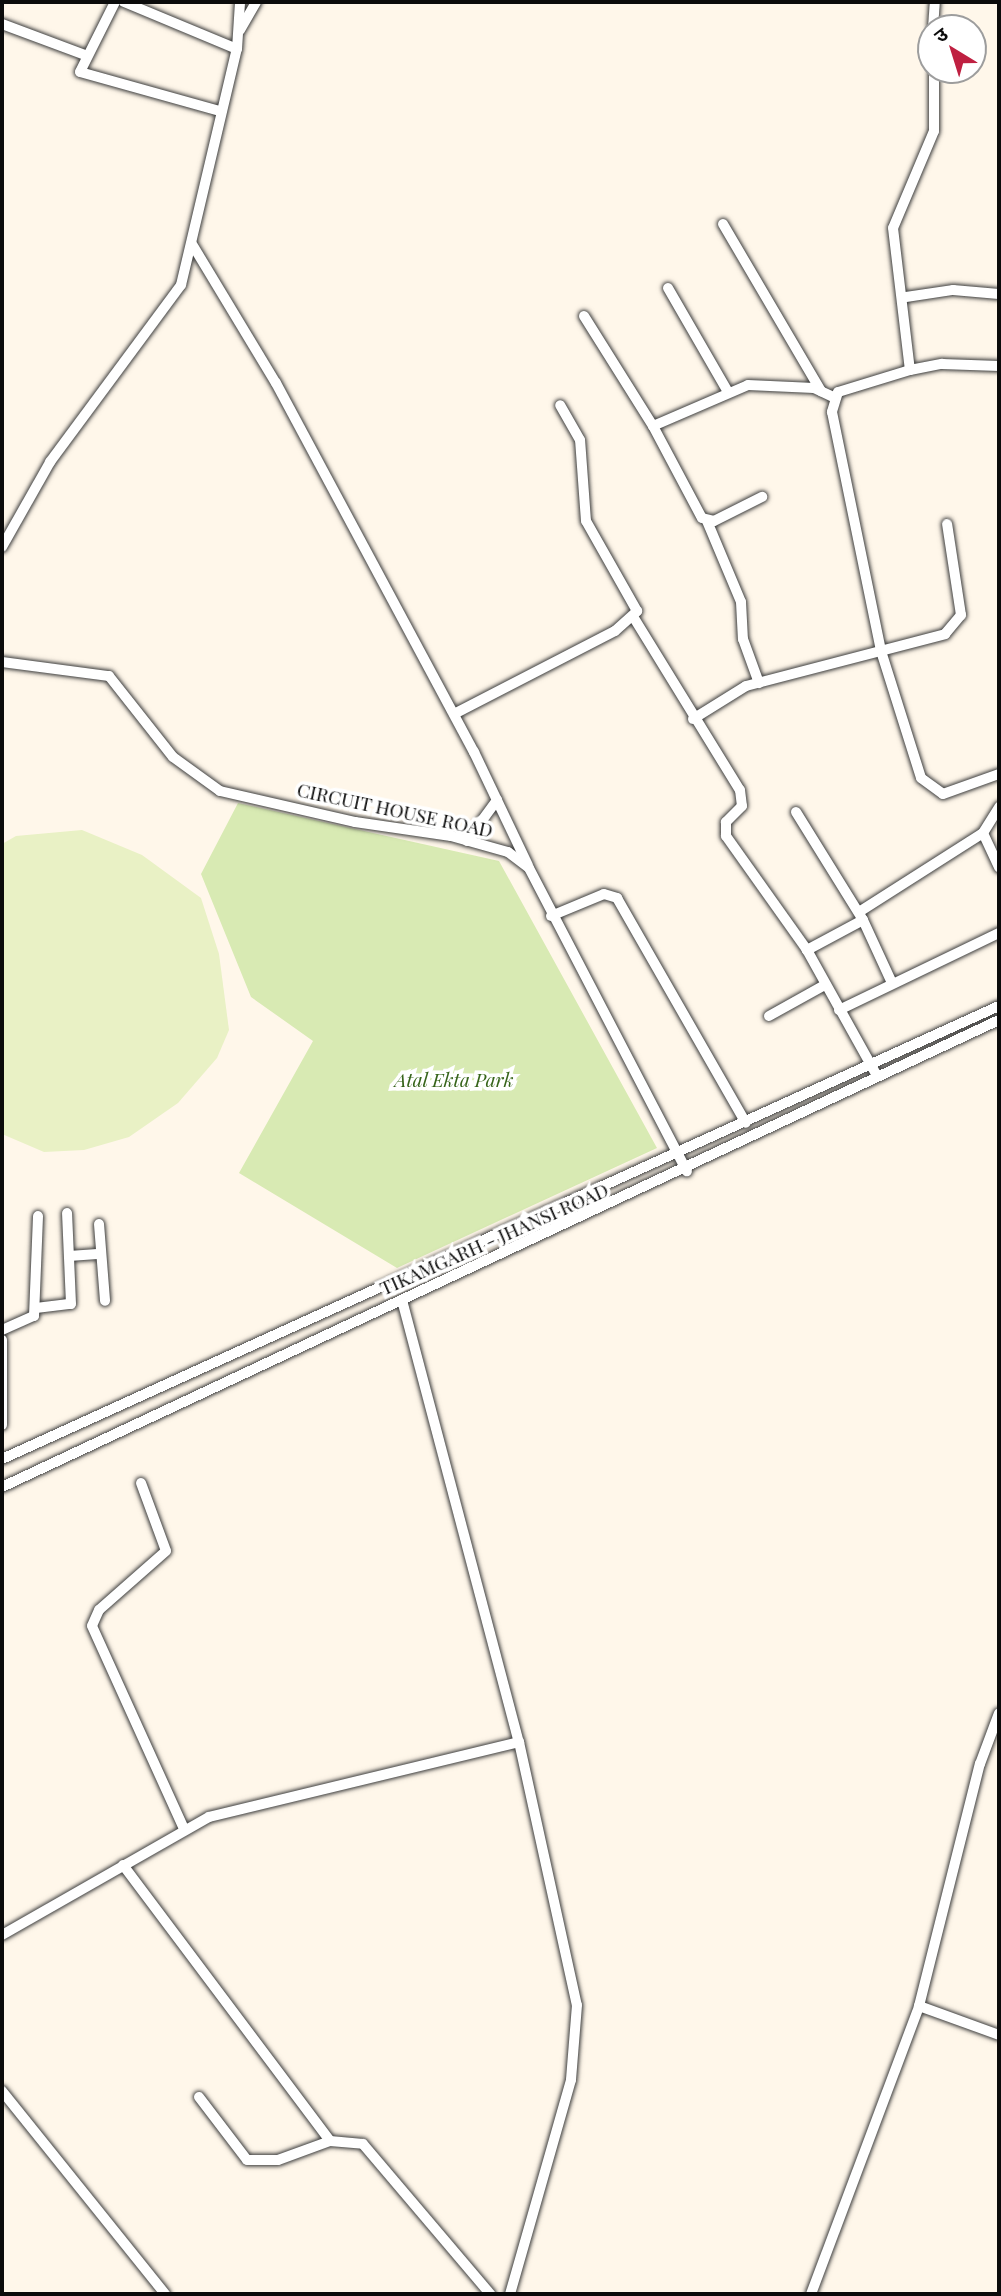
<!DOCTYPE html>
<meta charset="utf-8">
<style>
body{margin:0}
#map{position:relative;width:1001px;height:2296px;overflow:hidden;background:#fff7ea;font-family:"Playfair Display","Noto Sans Devanagari",serif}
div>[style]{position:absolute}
.green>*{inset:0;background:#d8eab3}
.pitch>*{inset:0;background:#e9f1c5}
.roads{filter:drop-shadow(0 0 2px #3e3e3e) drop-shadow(0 0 2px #3e3e3e)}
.minor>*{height:10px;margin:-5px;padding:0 5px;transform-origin:5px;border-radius:5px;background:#fff}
span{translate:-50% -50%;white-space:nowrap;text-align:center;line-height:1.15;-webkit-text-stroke:7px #fff;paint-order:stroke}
.street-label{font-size:19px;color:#0b0b0b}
.park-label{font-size:19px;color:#36641a;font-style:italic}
.frame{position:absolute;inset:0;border:4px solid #0b0b0b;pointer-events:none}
.north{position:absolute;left:917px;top:14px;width:70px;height:70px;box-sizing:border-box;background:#fff;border:2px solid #9d9d9d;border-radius:50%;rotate:322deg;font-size:19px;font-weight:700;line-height:28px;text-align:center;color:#0b0b0b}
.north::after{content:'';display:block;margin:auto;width:24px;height:32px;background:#bf2041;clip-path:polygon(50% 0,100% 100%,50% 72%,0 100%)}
</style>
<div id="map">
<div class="green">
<div style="clip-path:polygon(238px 803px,499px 861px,657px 1148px,397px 1268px,239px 1173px,313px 1041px,251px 997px,201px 874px)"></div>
</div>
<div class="pitch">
<div style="clip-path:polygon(82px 830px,142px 855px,201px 898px,219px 954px,229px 1030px,217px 1058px,178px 1103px,129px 1137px,84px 1150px,44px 1152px,2px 1134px,2px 844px,16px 836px)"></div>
</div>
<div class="roads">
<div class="minor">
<div style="left:115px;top:2px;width:78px;rotate:116.6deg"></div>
<div style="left:80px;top:72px;width:145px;rotate:15.6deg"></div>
<div style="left:124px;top:2px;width:122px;rotate:22.6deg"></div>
<div style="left:2px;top:24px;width:89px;rotate:20.5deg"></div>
<div style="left:933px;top:28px;width:26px;rotate:-86deg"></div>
<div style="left:240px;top:30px;width:32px;rotate:-60deg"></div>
<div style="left:934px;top:70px;width:61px;rotate:90deg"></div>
<div style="left:934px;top:131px;width:105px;rotate:112.9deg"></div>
<div style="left:893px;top:228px;width:143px;rotate:83.2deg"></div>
<div style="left:910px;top:370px;width:75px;rotate:163deg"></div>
<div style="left:838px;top:392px;width:21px;rotate:107deg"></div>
<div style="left:832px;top:412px;width:244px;rotate:78.4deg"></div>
<div style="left:881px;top:651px;width:133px;rotate:72.5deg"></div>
<div style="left:921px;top:778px;width:27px;rotate:36deg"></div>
<div style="left:943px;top:794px;width:59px;rotate:-19.7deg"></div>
<div style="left:723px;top:224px;width:194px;rotate:59.6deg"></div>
<div style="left:192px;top:244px;width:162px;rotate:58.9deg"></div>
<div style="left:276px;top:383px;width:419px;rotate:61.8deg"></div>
<div style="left:474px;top:752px;width:125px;rotate:64.5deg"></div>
<div style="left:668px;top:288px;width:118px;rotate:60deg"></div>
<div style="left:906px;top:297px;width:48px;rotate:-8.5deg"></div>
<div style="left:953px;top:290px;width:46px;rotate:5deg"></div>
<div style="left:584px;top:316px;width:130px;rotate:57.9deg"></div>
<div style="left:653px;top:426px;width:103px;rotate:-23.3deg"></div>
<div style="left:748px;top:385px;width:66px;rotate:2.6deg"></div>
<div style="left:814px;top:388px;width:21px;rotate:25deg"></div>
<div style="left:910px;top:370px;width:33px;rotate:-11deg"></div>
<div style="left:942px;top:364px;width:57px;rotate:2deg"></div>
<div style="left:653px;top:426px;width:104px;rotate:62deg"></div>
<div style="left:702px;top:518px;width:12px;rotate:14deg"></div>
<div style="left:714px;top:521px;width:54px;rotate:-26.6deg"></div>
<div style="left:707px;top:521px;width:88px;rotate:67.2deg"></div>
<div style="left:741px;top:602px;width:37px;rotate:87deg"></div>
<div style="left:743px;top:639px;width:47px;rotate:70deg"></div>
<div style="left:2px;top:547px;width:98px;rotate:-60.5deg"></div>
<div style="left:50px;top:462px;width:220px;rotate:-53.5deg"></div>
<div style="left:181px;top:285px;width:243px;rotate:-76.7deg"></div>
<div style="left:237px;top:49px;width:47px;rotate:-86.3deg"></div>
<div style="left:634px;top:618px;width:202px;rotate:58.4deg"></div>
<div style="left:740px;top:790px;width:16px;rotate:83deg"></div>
<div style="left:742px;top:806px;width:23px;rotate:135deg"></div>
<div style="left:726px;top:822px;width:14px;rotate:90deg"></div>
<div style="left:726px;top:836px;width:140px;rotate:54.6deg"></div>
<div style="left:807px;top:950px;width:140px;rotate:60.9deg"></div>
<div style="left:2px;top:662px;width:108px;rotate:7.5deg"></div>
<div style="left:109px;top:676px;width:103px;rotate:51.7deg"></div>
<div style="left:173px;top:757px;width:58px;rotate:35.9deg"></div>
<div style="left:220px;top:791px;width:139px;rotate:12.9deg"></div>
<div style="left:355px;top:822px;width:97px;rotate:8.3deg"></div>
<div style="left:451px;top:836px;width:59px;rotate:15.7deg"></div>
<div style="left:508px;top:852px;width:26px;rotate:37deg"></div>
<div style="left:529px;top:868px;width:342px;rotate:62.5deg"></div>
<div style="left:454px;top:714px;width:181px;rotate:-27.3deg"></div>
<div style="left:615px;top:631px;width:30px;rotate:-42deg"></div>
<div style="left:637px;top:611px;width:103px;rotate:-119.5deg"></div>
<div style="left:586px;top:521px;width:81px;rotate:-94.2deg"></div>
<div style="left:580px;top:440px;width:40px;rotate:-119.7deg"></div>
<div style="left:693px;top:719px;width:62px;rotate:-31.9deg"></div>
<div style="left:746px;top:686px;width:206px;rotate:-14.6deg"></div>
<div style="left:945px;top:634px;width:25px;rotate:-50deg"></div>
<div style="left:961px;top:615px;width:92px;rotate:-98.7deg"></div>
<div style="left:796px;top:812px;width:127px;rotate:58.2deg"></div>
<div style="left:863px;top:920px;width:64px;rotate:151.8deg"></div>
<div style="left:983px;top:833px;width:38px;rotate:65deg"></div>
<div style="left:467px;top:841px;width:51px;rotate:-53.8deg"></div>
<div style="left:859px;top:912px;width:147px;rotate:-32.5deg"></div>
<div style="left:983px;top:833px;width:31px;rotate:-58deg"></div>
<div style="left:551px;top:916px;width:57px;rotate:-22.5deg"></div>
<div style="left:604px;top:894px;width:14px;rotate:17deg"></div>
<div style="left:617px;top:898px;width:259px;rotate:60.2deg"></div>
<div style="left:863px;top:920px;width:69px;rotate:65.3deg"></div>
<div style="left:839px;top:1010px;width:178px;rotate:-25.7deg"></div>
<div style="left:769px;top:1016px;width:64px;rotate:-29deg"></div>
<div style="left:99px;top:1224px;width:77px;rotate:85.5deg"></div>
<div style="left:69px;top:1256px;width:32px;rotate:-4deg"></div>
<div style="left:402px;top:1300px;width:457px;rotate:75.2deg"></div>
<div style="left:519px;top:1742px;width:269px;rotate:77.6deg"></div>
<div style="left:577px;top:2005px;width:75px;rotate:94.6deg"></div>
<div style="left:571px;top:2080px;width:223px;rotate:105.9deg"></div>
<div style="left:36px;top:1308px;width:35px;rotate:-7deg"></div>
<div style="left:71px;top:1304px;width:91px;rotate:-92.5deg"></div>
<div style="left:2px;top:1330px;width:35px;rotate:-24deg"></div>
<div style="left:34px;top:1316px;width:100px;rotate:-87.7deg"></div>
<div style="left:2px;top:1340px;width:85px;rotate:90deg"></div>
<div style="left:2px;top:1459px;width:1095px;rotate:-24.44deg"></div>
<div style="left:141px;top:1483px;width:72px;rotate:69.8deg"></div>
<div style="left:166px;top:1551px;width:89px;rotate:138.6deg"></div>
<div style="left:99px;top:1610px;width:17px;rotate:114deg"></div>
<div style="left:92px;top:1626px;width:223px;rotate:65.6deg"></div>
<div style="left:2px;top:1487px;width:1101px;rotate:-25.1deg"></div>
<div style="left:123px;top:1865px;width:345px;rotate:53.1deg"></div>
<div style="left:2px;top:1935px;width:238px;rotate:-29.7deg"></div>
<div style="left:209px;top:1817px;width:319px;rotate:-13.6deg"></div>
<div style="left:919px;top:2006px;width:85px;rotate:19.9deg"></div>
<div style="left:2px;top:2091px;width:260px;rotate:51.2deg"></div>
<div style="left:199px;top:2097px;width:79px;rotate:52.7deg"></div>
<div style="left:247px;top:2160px;width:31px"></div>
<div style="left:278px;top:2160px;width:55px;rotate:-20.1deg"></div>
<div style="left:330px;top:2141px;width:33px;rotate:5deg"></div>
<div style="left:363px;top:2144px;width:197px;rotate:49.7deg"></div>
<div style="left:811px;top:2294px;width:308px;rotate:-69.4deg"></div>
<div style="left:919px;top:2006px;width:250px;rotate:-75.9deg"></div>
<div style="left:980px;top:1764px;width:54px;rotate:-69.6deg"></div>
</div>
</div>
<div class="street-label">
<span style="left:395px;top:810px;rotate:12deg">CIRCUIT HOUSE ROAD</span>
<span style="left:494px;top:1239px;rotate:-24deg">TIKAMGARH - JHANSI ROAD</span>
</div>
<div class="park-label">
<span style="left:454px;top:1080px">Atal Ekta Park</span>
</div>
<div class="frame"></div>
<div class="north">उ</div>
</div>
